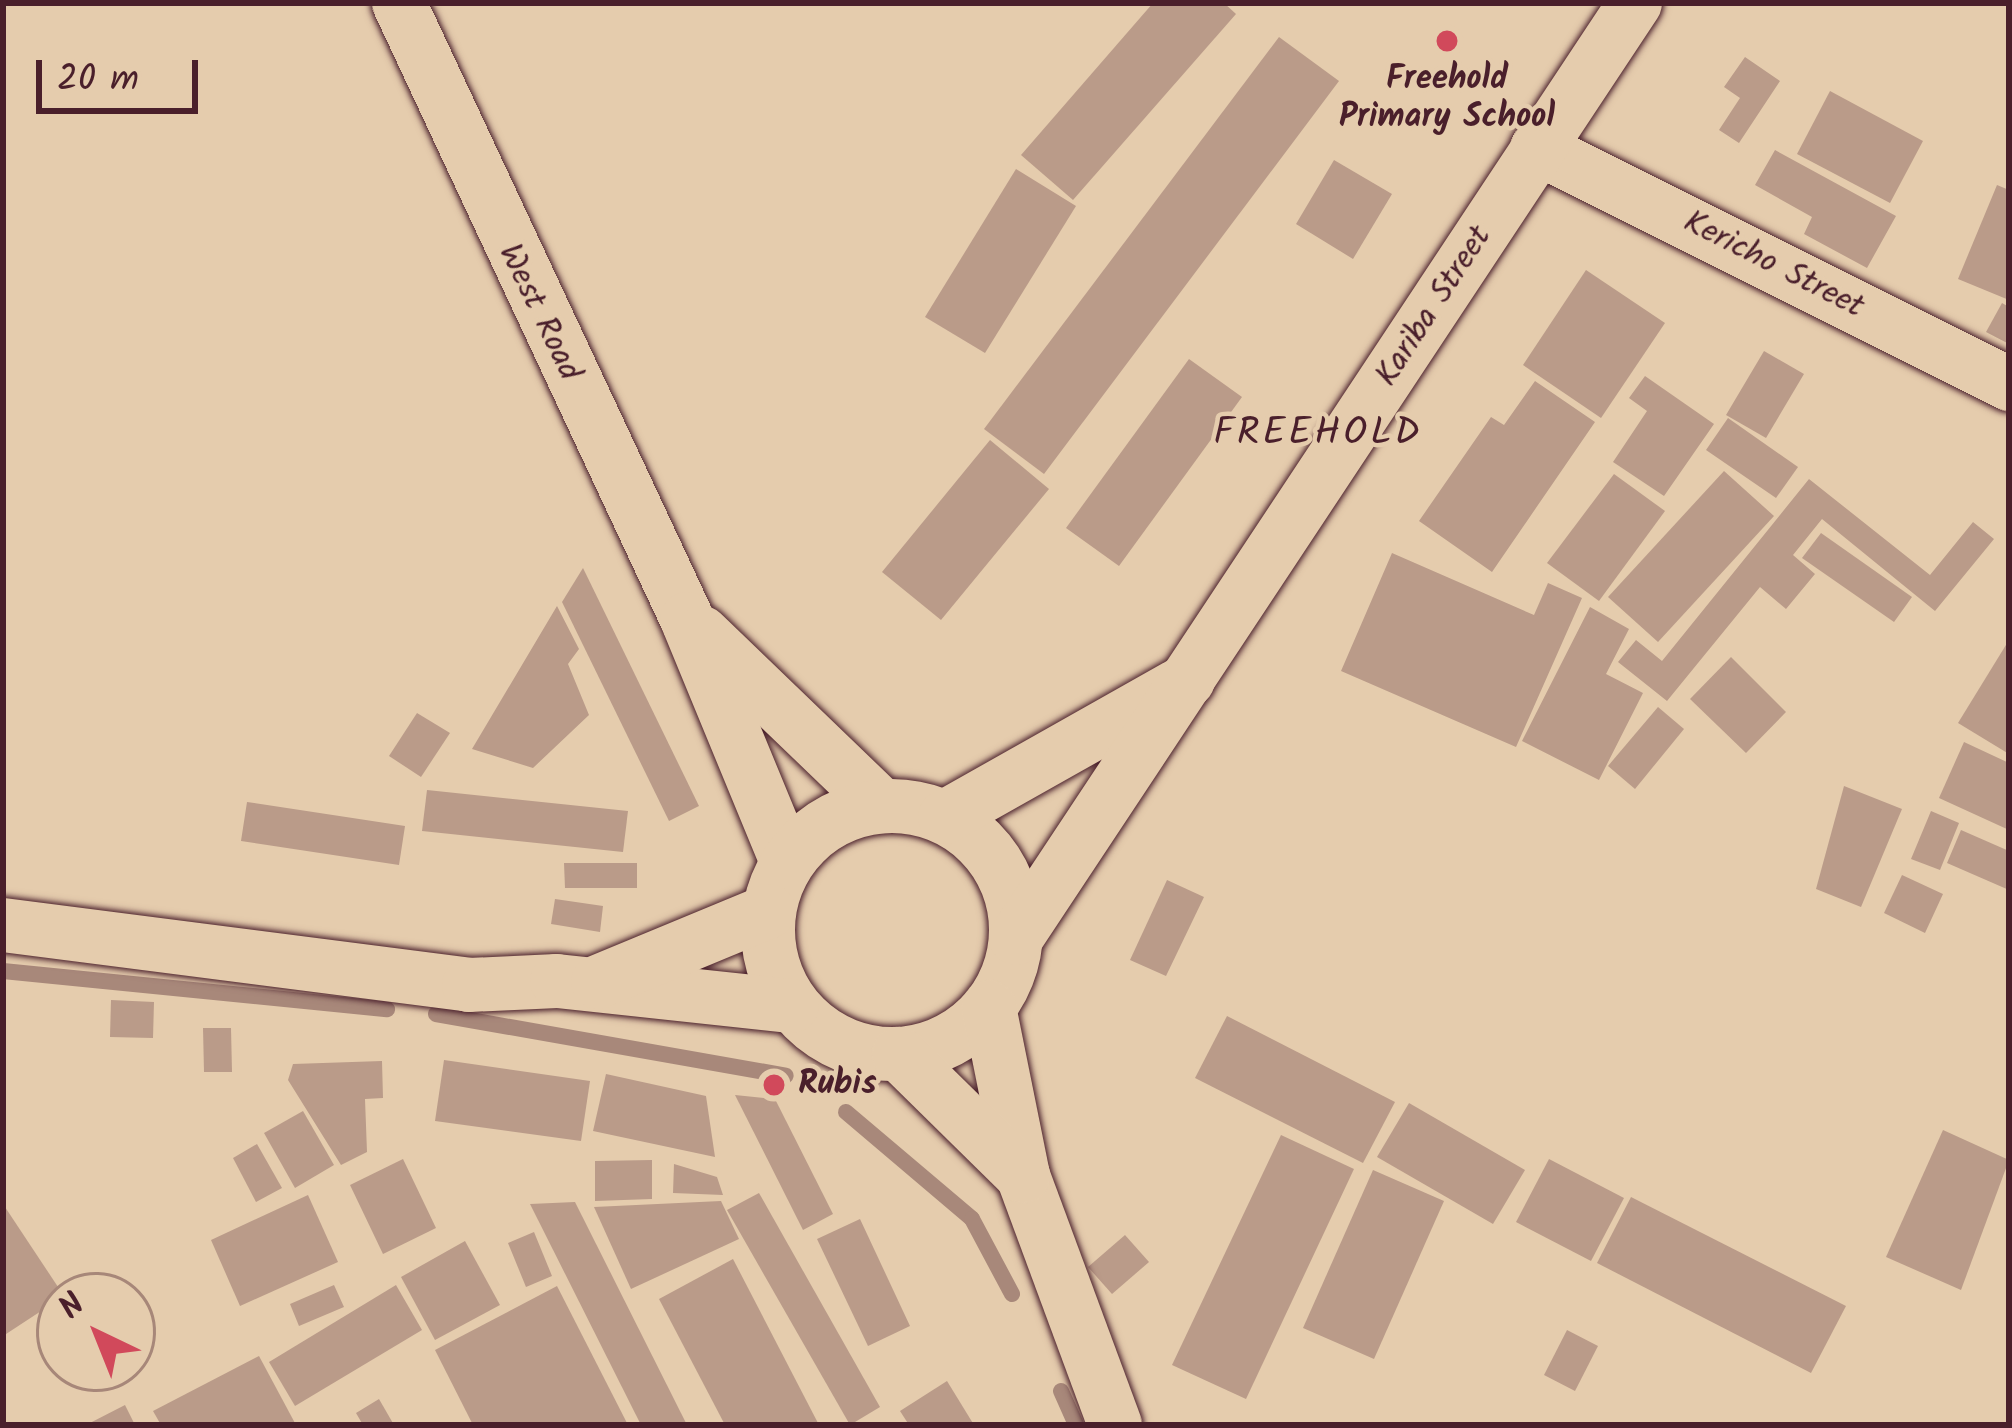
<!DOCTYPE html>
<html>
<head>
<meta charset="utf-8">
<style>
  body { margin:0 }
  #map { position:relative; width:2012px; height:1428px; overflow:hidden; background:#e5ccad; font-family:Kalam,sans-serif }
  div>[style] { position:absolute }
  .stream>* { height:16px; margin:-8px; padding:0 8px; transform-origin:8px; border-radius:8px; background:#a8887a }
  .building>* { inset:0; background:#ba9b89 }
  .roads { filter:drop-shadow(0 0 3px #4a1f2b) drop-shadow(0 0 3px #4a1f2b) }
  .minor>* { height:54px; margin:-27px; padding:0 27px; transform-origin:27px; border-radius:27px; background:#e5ccad }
  .minor>.ring { margin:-27px; padding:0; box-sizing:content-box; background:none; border:54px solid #e5ccad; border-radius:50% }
  .dots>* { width:33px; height:33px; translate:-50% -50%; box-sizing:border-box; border:6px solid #e5ccad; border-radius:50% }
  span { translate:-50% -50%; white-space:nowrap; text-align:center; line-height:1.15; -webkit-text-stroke:9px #e5ccad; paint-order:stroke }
  .poi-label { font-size:33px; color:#4a1f2b; font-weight:700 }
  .left { translate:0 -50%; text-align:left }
  .street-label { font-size:33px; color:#4a1f2b }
  .quarter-label { font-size:39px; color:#4a1f2b; letter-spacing:3px }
  .frame { position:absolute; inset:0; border:6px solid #4a1f2b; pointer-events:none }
  .north { position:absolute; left:36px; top:1272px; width:120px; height:120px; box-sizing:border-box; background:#e5ccad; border:3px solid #a78779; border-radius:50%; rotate:317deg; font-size:33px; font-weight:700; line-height:48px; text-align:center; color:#4a1f2b }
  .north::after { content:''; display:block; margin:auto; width:42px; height:54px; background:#d1495b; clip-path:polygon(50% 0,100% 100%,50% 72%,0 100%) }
  .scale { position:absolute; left:36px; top:60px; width:162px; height:54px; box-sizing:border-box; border:6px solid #4a1f2b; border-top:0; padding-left:15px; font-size:36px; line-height:42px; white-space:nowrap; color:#4a1f2b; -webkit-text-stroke:9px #e5ccad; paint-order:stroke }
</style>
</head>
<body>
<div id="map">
  <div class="stream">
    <i style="left:3px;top:971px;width:386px;rotate:5.7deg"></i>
    <i style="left:436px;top:1014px;width:355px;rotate:10deg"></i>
    <i style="left:846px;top:1112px;width:165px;rotate:40.3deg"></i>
    <i style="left:972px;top:1219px;width:85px;rotate:61.9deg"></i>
    <i style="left:1061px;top:1391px;width:37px;rotate:66deg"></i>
  </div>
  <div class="building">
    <i style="clip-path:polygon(1153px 3px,1224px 3px,1236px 14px,1073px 200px,1021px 155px)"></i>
    <i style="clip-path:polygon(1279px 37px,1339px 81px,1044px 474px,984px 429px)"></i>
    <i style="clip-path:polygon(1745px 57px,1780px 81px,1739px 143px,1719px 130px,1740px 98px,1724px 87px)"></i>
    <i style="clip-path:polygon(1830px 91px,1923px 141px,1890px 203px,1797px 154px)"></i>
    <i style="clip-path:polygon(1775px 150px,1896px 216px,1867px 268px,1804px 234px,1812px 217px,1755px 185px)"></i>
    <i style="clip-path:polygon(1334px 160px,1392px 194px,1353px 259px,1296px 224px)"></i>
    <i style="clip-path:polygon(1016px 169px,1076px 206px,985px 353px,925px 317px)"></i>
    <i style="clip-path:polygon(1997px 185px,2009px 190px,2009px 300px,1958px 279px)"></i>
    <i style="clip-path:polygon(1586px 270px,1665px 323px,1601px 418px,1523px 365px)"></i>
    <i style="clip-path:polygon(2002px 303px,2009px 307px,2009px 344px,1986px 332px)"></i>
    <i style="clip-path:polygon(1764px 351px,1804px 374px,1766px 438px,1726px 415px)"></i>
    <i style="clip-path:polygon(1189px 359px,1242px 397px,1119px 566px,1066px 528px)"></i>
    <i style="clip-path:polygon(1645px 376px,1714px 424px,1664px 496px,1613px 462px,1647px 411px,1629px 398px)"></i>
    <i style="clip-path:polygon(1535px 381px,1595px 422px,1492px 572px,1419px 521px,1491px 417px,1504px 425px)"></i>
    <i style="clip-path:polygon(1728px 418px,1798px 467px,1776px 498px,1706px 450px)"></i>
    <i style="clip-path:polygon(990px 440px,1049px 489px,941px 620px,882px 572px)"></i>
    <i style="clip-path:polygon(1724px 471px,1774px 516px,1658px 642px,1608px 597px)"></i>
    <i style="clip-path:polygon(1614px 474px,1665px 511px,1599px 601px,1547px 563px)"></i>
    <i style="clip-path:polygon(1809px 479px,1930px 575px,1973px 522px,1994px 539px,1935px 611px,1822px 519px,1793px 555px,1815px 574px,1786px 609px,1760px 587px,1667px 701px,1618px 662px,1636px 640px,1662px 661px)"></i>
    <i style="clip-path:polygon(1821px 533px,1912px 597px,1894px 622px,1802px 558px)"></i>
    <i style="clip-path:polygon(1392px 553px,1534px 615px,1548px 583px,1582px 598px,1516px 747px,1341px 671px)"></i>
    <i style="clip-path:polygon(583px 568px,699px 806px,669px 821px,562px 602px)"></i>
    <i style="clip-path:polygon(557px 606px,579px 649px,568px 664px,589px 715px,533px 768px,472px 749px)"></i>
    <i style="clip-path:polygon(1590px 607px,1629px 629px,1606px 674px,1643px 693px,1599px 780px,1522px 741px)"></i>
    <i style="clip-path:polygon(2009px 640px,2009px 754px,1958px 723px)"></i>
    <i style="clip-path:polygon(1731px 657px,1786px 712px,1746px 753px,1690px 699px)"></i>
    <i style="clip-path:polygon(1658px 707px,1684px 729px,1635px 789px,1608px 766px)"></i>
    <i style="clip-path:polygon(417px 713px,450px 733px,421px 777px,389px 756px)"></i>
    <i style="clip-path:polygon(1964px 742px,2009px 763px,2009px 830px,1939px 798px)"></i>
    <i style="clip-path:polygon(1844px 786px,1902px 809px,1861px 907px,1816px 889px)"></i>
    <i style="clip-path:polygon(427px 790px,628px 811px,623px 852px,422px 831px)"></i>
    <i style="clip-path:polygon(247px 802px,405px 826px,399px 865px,241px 841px)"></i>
    <i style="clip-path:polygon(1931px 811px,1959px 823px,1940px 870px,1911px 859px)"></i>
    <i style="clip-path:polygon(1961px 830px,2009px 851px,2009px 890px,1947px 863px)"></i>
    <i style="clip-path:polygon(564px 863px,637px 863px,637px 888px,565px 888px)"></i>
    <i style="clip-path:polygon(1902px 875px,1943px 894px,1925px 933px,1884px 913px)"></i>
    <i style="clip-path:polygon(1167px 880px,1204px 897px,1166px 976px,1130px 960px)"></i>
    <i style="clip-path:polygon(555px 899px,603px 906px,600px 932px,551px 924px)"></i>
    <i style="clip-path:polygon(111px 1000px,154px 1002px,153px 1038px,110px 1037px)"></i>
    <i style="clip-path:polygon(1227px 1016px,1395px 1102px,1363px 1163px,1195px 1078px)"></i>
    <i style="clip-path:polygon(203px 1028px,231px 1028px,232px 1072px,204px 1072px)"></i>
    <i style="clip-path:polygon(444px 1060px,590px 1081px,581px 1141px,435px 1121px)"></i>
    <i style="clip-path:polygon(382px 1061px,383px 1098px,365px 1099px,367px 1152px,341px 1165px,288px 1080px,293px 1064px)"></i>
    <i style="clip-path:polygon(606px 1074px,706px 1096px,715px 1157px,593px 1131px)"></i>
    <i style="clip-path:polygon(735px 1095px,775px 1099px,833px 1214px,803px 1230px)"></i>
    <i style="clip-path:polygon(1409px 1103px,1525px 1170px,1493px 1224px,1377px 1157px)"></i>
    <i style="clip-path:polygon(303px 1111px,334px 1165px,295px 1188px,264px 1133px)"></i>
    <i style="clip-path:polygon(1943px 1130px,2009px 1160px,1961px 1290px,1886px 1257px)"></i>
    <i style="clip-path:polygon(1281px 1135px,1354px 1169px,1246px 1399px,1172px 1365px)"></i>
    <i style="clip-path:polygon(257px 1144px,282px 1188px,256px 1202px,233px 1158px)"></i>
    <i style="clip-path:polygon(403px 1159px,436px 1228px,383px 1254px,350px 1185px)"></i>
    <i style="clip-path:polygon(1549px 1159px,1624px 1198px,1591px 1261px,1516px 1222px)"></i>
    <i style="clip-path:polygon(652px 1160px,652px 1199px,595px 1201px,595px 1161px)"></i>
    <i style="clip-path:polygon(674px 1164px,717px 1177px,723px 1195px,673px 1193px)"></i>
    <i style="clip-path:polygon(1373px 1170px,1444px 1201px,1374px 1359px,1303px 1328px)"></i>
    <i style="clip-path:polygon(759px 1193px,880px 1407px,850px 1425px,727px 1210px)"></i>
    <i style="clip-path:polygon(308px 1195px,338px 1262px,240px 1306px,211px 1240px)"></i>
    <i style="clip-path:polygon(1631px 1197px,1846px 1306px,1811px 1373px,1597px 1263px)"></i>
    <i style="clip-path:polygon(721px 1201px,739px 1239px,631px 1289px,594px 1207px)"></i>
    <i style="clip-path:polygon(575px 1202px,687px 1425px,641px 1425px,530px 1204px)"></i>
    <i style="clip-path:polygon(3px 1204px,64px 1296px,3px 1336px)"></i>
    <i style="clip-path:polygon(860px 1219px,910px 1326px,868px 1346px,817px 1239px)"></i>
    <i style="clip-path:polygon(534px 1232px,552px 1276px,526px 1287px,508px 1243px)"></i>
    <i style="clip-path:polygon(1125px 1235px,1149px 1262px,1112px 1294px,1088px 1267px)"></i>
    <i style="clip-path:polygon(465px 1241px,500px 1305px,435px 1340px,401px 1277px)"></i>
    <i style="clip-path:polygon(733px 1259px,819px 1425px,725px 1425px,659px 1299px)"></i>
    <i style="clip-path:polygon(334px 1285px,344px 1307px,299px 1326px,290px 1304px)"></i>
    <i style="clip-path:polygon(396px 1285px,422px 1330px,295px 1406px,269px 1362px)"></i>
    <i style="clip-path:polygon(557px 1286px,628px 1425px,473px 1425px,435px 1350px)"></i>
    <i style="clip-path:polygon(1567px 1330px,1598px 1346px,1575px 1391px,1544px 1375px)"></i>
    <i style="clip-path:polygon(259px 1356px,296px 1425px,161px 1425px,153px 1411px)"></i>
    <i style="clip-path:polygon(947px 1381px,974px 1425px,909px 1425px,900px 1411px)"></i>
    <i style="clip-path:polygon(379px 1399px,394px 1425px,363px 1425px,356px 1413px)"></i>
    <i style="clip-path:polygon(125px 1405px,135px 1425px,86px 1425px)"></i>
  </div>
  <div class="roads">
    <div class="minor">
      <i style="left:399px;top:3px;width:680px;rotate:64.94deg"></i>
      <i style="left:687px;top:619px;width:263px;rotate:67.6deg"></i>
      <i style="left:1537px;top:148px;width:528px;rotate:26.57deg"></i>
      <i style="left:702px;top:633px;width:250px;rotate:43.9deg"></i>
      <i class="ring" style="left:768px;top:806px;width:194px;height:194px"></i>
      <i style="left:945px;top:817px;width:279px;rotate:-29.4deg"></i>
      <i style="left:3px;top:925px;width:470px;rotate:7.3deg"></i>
      <i style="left:469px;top:985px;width:88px;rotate:-2.6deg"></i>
      <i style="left:557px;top:981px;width:236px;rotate:6.1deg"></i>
      <i style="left:1016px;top:938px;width:1121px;rotate:-56.49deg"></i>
      <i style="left:598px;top:982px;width:185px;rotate:-22.5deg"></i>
      <i style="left:989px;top:1007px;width:172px;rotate:78.6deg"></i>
      <i style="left:1023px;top:1176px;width:265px;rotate:69.7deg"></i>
      <i style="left:899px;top:1054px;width:174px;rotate:44.5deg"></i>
    </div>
  </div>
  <div class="dots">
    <i style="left:1447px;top:41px;background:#d1495b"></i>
    <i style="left:774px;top:1085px;background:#d1495b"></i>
  </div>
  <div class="poi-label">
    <span style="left:1447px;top:99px">Freehold<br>Primary School</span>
    <span class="left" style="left:798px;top:1085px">Rubis</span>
  </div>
  <div class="street-label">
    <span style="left:1773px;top:266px;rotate:27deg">Kericho Street</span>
    <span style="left:1435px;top:307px;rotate:-57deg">Kariba Street</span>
    <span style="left:538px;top:313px;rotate:64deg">West Road</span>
  </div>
  <div class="quarter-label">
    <span style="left:1318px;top:434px">FREEHOLD</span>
  </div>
  <div class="frame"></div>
  <div class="north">N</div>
  <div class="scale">20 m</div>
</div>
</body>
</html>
